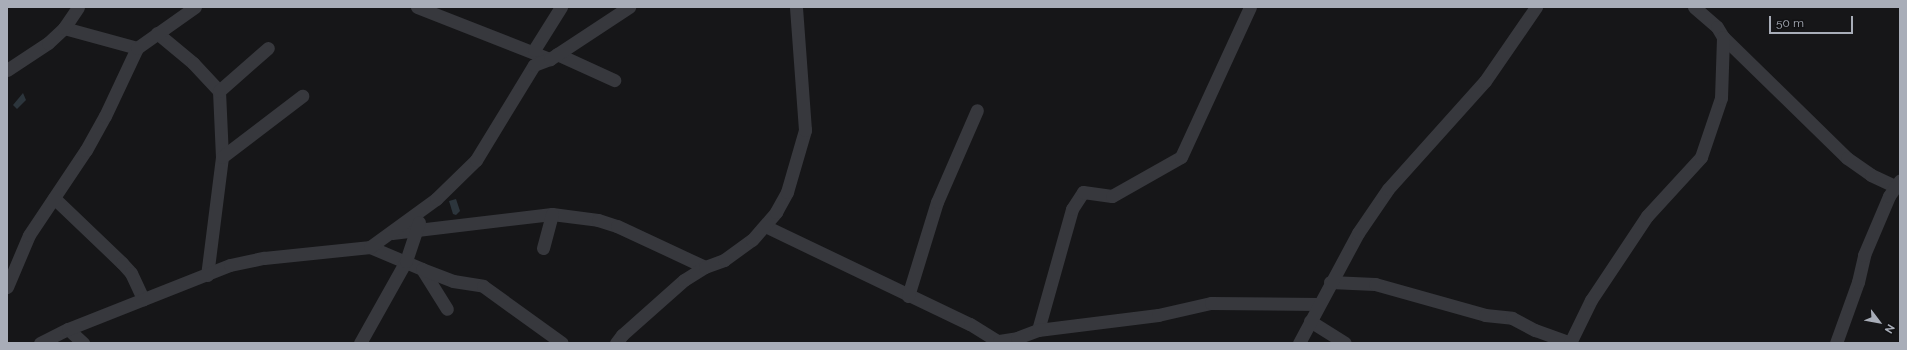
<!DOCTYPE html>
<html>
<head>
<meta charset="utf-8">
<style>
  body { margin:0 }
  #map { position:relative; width:1907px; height:350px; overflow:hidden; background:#161618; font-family:Raleway,sans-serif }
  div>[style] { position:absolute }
  .water>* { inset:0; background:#2c353c }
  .street>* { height:13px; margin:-6.5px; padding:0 6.5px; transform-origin:6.5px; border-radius:6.5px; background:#37383d }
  span { translate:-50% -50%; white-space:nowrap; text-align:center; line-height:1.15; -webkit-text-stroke:3px #111113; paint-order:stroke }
  .frame { position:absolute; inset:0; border:8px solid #a8adb8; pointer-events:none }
  .north { position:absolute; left:1859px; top:302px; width:40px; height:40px; -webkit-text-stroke:3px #111113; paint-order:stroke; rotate:122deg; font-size:11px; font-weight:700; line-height:16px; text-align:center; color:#a8adb8 }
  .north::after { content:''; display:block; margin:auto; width:14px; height:18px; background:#a8adb8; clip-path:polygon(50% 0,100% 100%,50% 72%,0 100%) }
  .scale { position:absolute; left:1769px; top:16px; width:84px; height:18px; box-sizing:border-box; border:2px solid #a8adb8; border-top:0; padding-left:5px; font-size:12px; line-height:14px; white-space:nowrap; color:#a8adb8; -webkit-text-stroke:3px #111113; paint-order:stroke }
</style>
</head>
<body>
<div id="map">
  <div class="water">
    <i style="clip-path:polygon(23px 93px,26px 100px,17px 109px,13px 105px)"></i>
    <i style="clip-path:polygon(456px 199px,460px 211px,456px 215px,453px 214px,449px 201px)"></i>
  </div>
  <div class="street">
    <i style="left:417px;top:7px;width:143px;rotate:21.4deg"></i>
    <i style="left:1694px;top:7px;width:30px;rotate:41deg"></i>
    <i style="left:1717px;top:27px;width:12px;rotate:59deg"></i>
    <i style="left:1723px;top:37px;width:173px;rotate:44.3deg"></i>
    <i style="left:1847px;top:158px;width:29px;rotate:35deg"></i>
    <i style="left:1871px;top:175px;width:26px;rotate:25deg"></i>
    <i style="left:64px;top:28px;width:76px;rotate:15.3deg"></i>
    <i style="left:157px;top:33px;width:47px;rotate:39.8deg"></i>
    <i style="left:193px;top:63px;width:38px;rotate:47deg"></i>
    <i style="left:219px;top:91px;width:66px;rotate:87.4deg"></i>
    <i style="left:222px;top:157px;width:119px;rotate:97.2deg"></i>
    <i style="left:534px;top:50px;width:51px;rotate:-57.9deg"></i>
    <i style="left:557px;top:54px;width:63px;rotate:24.5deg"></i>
    <i style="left:7px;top:70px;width:49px;rotate:-33.4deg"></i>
    <i style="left:48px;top:43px;width:22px;rotate:-43deg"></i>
    <i style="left:64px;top:28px;width:25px;rotate:-56deg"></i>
    <i style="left:219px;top:91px;width:65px;rotate:-41.3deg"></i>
    <i style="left:222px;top:157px;width:101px;rotate:-37.3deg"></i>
    <i style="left:54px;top:198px;width:94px;rotate:43.7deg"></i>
    <i style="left:122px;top:263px;width:13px;rotate:48deg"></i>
    <i style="left:131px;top:273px;width:29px;rotate:65deg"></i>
    <i style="left:765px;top:226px;width:227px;rotate:25.6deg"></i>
    <i style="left:970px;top:324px;width:36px;rotate:32deg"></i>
    <i style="left:392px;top:233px;width:161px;rotate:-6.8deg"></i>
    <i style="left:552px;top:214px;width:46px;rotate:7.4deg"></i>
    <i style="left:598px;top:220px;width:20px;rotate:18deg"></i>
    <i style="left:617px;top:226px;width:97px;rotate:25deg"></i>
    <i style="left:370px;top:247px;width:56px;rotate:22.9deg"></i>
    <i style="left:422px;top:269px;width:47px;rotate:58deg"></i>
    <i style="left:543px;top:248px;width:35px;rotate:-75deg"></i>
    <i style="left:422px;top:269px;width:33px;rotate:21deg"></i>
    <i style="left:453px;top:281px;width:30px;rotate:9deg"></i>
    <i style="left:483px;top:286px;width:97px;rotate:35.8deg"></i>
    <i style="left:1330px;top:282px;width:45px;rotate:2.5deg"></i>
    <i style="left:1375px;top:284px;width:114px;rotate:15.7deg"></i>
    <i style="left:1485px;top:315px;width:27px;rotate:6deg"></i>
    <i style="left:1512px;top:318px;width:26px;rotate:28deg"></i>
    <i style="left:1535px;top:330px;width:37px;rotate:20deg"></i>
    <i style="left:7px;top:287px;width:56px;rotate:-67.1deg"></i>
    <i style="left:29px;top:235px;width:102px;rotate:-56.2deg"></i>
    <i style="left:86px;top:150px;width:39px;rotate:-61deg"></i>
    <i style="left:105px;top:116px;width:75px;rotate:-64.8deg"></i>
    <i style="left:137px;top:48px;width:71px;rotate:-35.3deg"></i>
    <i style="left:908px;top:296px;width:98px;rotate:-72.9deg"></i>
    <i style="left:937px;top:202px;width:100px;rotate:-66.5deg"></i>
    <i style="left:1310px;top:321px;width:41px;rotate:32.2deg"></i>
    <i style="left:68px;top:329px;width:21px;rotate:43deg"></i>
    <i style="left:1038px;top:330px;width:126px;rotate:-74.3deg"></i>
    <i style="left:1072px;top:209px;width:20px;rotate:-57deg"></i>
    <i style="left:1083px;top:192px;width:29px;rotate:8deg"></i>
    <i style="left:1112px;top:196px;width:79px;rotate:-29.5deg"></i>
    <i style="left:1181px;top:157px;width:165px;rotate:-65.3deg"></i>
    <i style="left:999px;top:341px;width:18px;rotate:-9deg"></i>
    <i style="left:1017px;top:338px;width:22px;rotate:-21deg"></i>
    <i style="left:1038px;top:330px;width:121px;rotate:-7.1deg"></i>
    <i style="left:1158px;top:315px;width:54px;rotate:-12.8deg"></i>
    <i style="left:1211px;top:303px;width:108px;rotate:0.5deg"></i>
    <i style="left:40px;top:343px;width:31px;rotate:-27deg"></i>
    <i style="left:68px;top:329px;width:174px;rotate:-21.6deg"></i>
    <i style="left:230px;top:265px;width:35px;rotate:-12deg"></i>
    <i style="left:264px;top:258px;width:107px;rotate:-5.9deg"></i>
    <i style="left:370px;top:247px;width:82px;rotate:-36deg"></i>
    <i style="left:436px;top:199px;width:56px;rotate:-44.3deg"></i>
    <i style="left:476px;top:160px;width:111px;rotate:-58.6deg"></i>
    <i style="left:534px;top:65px;width:17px;rotate:-21deg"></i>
    <i style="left:550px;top:59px;width:95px;rotate:-33.4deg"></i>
    <i style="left:360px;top:343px;width:94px;rotate:-60.7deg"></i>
    <i style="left:406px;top:261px;width:41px;rotate:-71.6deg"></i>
    <i style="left:616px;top:343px;width:10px;rotate:-53deg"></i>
    <i style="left:622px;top:335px;width:83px;rotate:-41.6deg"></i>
    <i style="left:684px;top:280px;width:25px;rotate:-32deg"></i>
    <i style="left:705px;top:267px;width:20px;rotate:-20deg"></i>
    <i style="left:724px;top:260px;width:34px;rotate:-36deg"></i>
    <i style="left:752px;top:240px;width:37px;rotate:-49deg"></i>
    <i style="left:776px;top:212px;width:23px;rotate:-61deg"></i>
    <i style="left:787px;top:192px;width:65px;rotate:-73.8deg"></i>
    <i style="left:805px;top:130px;width:123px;rotate:-94.2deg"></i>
    <i style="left:1299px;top:343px;width:125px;rotate:-61.8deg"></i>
    <i style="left:1358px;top:233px;width:53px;rotate:-55.7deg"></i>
    <i style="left:1388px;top:189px;width:145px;rotate:-48.1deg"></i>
    <i style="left:1485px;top:81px;width:90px;rotate:-55.4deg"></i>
    <i style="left:1570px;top:343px;width:48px;rotate:-64deg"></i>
    <i style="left:1591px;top:300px;width:101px;rotate:-56.3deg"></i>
    <i style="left:1647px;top:216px;width:80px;rotate:-47.5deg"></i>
    <i style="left:1701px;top:157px;width:62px;rotate:-71.3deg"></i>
    <i style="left:1721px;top:98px;width:61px;rotate:-88.1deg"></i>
    <i style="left:1836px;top:343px;width:65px;rotate:-70.2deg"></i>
    <i style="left:1858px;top:282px;width:28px;rotate:-77deg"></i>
    <i style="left:1864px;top:255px;width:64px;rotate:-67deg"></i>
    <i style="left:1889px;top:196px;width:19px;rotate:-55deg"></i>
  </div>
  <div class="frame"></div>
  <div class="north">N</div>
  <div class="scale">50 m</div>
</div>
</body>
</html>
